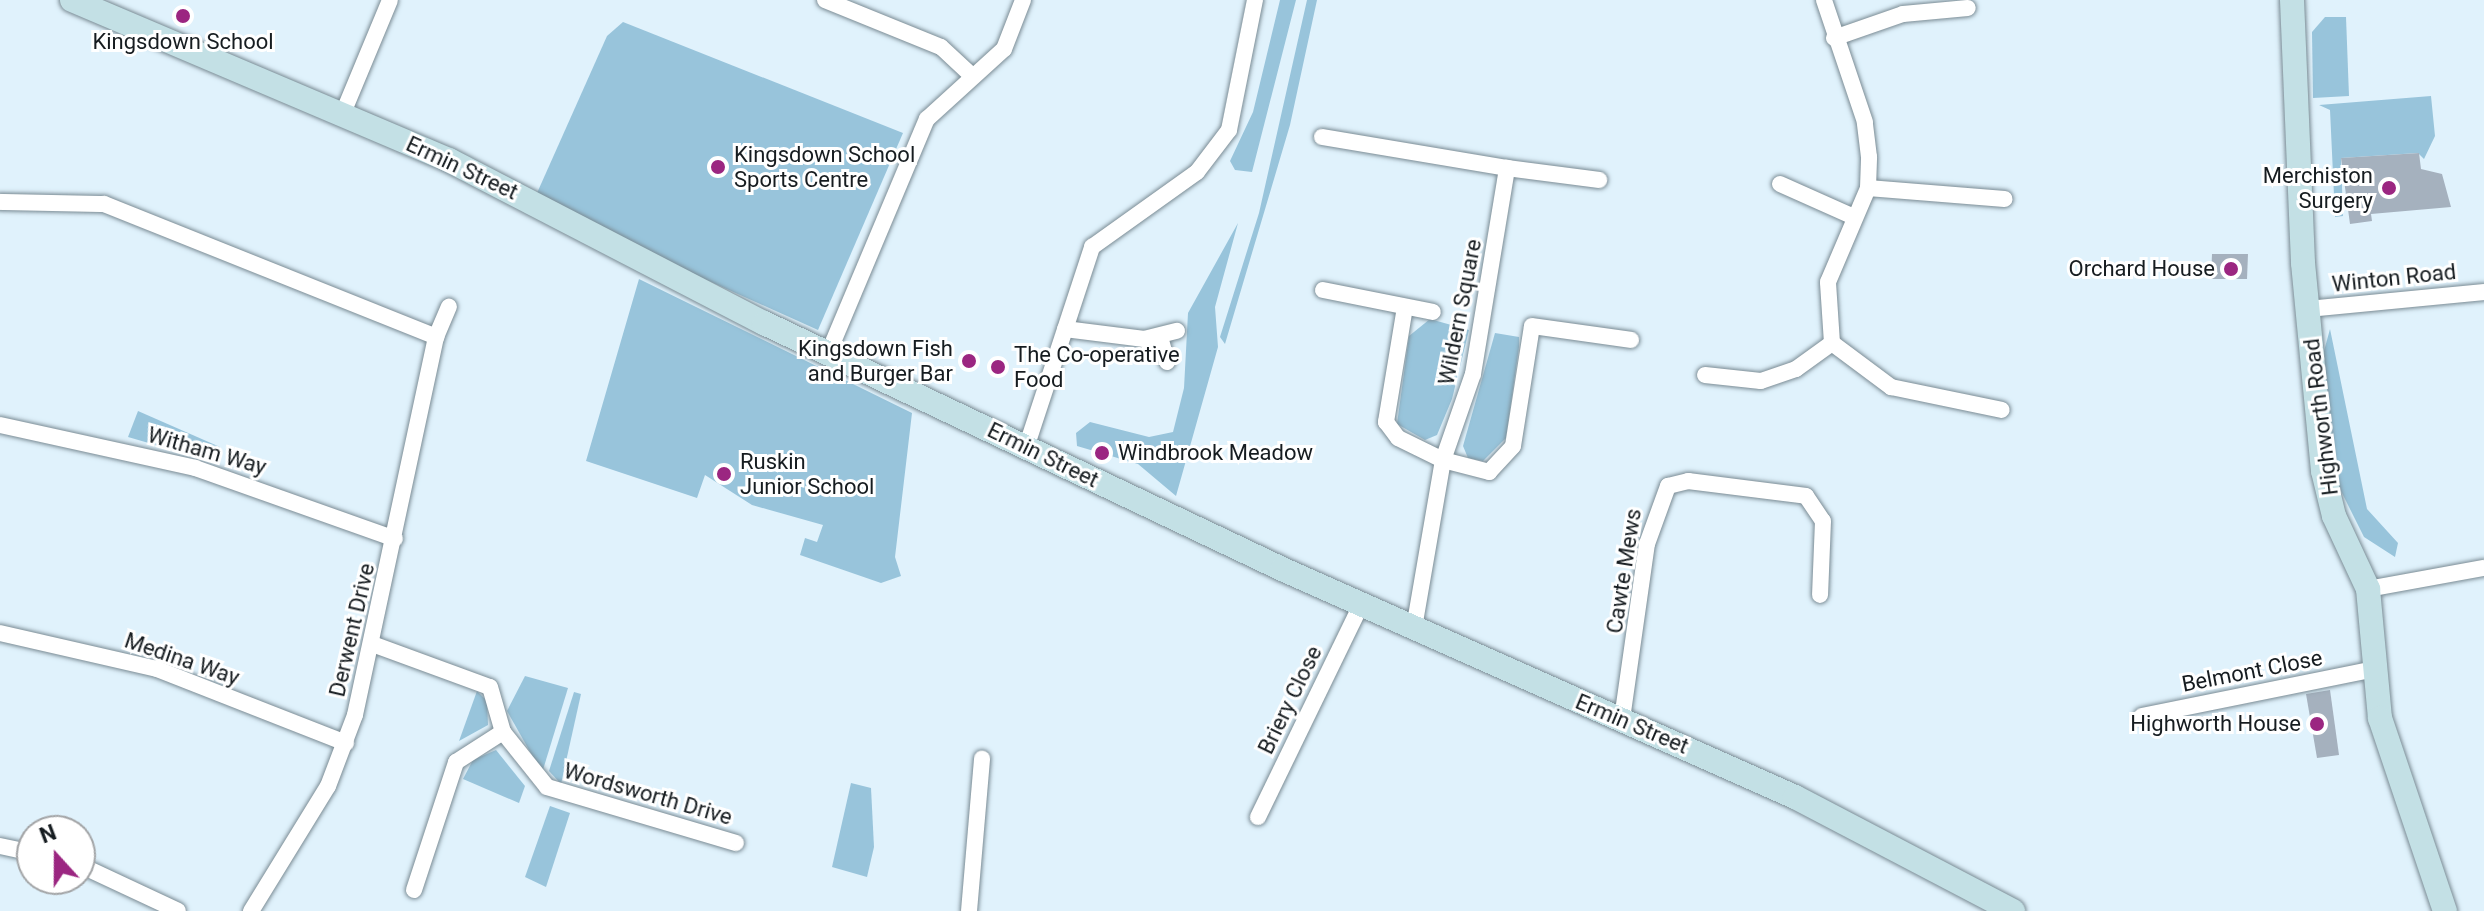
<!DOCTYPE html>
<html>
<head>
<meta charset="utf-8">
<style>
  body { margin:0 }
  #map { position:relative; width:2484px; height:911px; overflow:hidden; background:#e0f2fc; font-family:Roboto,sans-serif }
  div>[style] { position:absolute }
  .green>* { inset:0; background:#98c4db }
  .building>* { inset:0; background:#a5b1be }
  .roads { filter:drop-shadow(0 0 2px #7a8b94) drop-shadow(0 0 2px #7a8b94) }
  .street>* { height:16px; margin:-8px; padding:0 8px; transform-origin:8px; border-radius:8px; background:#fff }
  .secondary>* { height:24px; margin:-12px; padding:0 12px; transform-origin:12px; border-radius:12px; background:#c3e0e5 }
  .dots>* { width:22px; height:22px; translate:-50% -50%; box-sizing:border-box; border:4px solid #fff; border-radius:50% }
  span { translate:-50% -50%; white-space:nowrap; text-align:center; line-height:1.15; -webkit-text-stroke:6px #fff; paint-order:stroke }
  .poi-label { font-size:22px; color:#161c20 }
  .left { translate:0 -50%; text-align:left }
  .right { translate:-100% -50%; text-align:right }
  .street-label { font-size:22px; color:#161c20 }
  .north { position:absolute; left:16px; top:815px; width:80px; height:80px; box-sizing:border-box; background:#fff; border:2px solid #a2a4a6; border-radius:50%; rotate:339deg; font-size:22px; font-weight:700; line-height:32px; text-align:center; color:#161c20 }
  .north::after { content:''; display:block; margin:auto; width:28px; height:36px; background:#9b2681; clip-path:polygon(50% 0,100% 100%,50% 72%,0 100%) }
</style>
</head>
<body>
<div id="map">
  <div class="green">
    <i style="clip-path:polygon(1280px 0,1296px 0,1252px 172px,1235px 170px,1230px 161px,1253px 112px)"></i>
    <i style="clip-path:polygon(1307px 0,1317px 0,1290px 125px,1225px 344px,1220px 337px,1259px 213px)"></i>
    <i style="clip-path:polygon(2325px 17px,2346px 17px,2349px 96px,2313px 98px,2312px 32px)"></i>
    <i style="clip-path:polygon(623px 22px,903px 133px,818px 330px,533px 202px,607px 36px)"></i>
    <i style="clip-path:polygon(2431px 96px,2435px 136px,2424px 159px,2418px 153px,2341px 158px,2343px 216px,2335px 217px,2330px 110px,2319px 105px)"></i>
    <i style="clip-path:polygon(1238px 223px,1215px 307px,1218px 347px,1176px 496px,1138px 464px,1077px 446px,1076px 433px,1090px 422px,1149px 437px,1173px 432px,1184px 388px,1188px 313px)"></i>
    <i style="clip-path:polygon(639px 279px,912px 413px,895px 557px,901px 576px,881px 583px,800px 555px,805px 538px,817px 542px,823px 525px,752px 505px,705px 475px,697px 498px,586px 461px)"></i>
    <i style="clip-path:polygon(1430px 319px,1469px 330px,1452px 399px,1437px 435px,1425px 440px,1397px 424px,1409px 336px)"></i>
    <i style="clip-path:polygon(2330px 329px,2367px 509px,2398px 543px,2395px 557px,2364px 537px,2335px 479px,2324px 351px)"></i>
    <i style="clip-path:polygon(1495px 333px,1519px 337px,1519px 347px,1506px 438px,1483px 461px,1468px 458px,1463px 446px)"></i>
    <i style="clip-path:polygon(138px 411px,220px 447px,214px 462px,128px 437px)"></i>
    <i style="clip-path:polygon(525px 676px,568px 688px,542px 773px,507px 711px)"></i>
    <i style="clip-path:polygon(477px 691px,487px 701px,488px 725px,459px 741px)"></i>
    <i style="clip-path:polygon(574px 692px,581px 694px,561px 784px,549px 771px)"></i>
    <i style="clip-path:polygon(496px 750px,525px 786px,519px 803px,463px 779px,473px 760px)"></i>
    <i style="clip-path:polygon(851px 783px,871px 788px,874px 847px,867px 877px,832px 867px)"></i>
    <i style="clip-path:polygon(550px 806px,570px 813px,546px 887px,525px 877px)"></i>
  </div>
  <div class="building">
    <i style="clip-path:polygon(2419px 153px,2421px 169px,2442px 174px,2451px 207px,2371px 214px,2372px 221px,2350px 224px,2341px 158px)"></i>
    <i style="clip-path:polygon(2212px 254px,2248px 254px,2247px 279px,2211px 279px)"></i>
    <i style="clip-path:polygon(2330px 690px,2339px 755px,2317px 758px,2306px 694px)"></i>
  </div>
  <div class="roads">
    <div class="street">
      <i style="left:825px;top:0;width:125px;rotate:22.1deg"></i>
      <i style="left:941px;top:47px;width:41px;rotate:43deg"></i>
      <i style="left:1834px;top:38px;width:73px;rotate:-19.2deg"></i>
      <i style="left:1903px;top:14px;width:65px;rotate:-5.3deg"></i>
      <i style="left:343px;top:113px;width:122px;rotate:-67.4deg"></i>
      <i style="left:1322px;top:137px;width:188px;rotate:9.5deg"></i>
      <i style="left:1780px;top:184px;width:81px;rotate:24deg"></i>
      <i style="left:1868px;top:188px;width:137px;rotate:4.6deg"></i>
      <i style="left:0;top:202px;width:104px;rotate:1.1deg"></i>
      <i style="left:104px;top:204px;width:358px;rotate:21.8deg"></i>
      <i style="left:436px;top:337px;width:387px;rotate:102.1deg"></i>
      <i style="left:355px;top:715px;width:76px;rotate:110.8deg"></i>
      <i style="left:328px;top:786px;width:147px;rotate:121.6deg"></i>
      <i style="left:1323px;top:290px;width:112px;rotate:11.3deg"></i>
      <i style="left:1405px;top:307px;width:117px;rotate:99.4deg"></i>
      <i style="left:1386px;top:422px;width:20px;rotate:53deg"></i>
      <i style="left:1398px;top:438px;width:50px;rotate:26.1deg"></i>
      <i style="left:1443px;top:460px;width:48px;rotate:14.6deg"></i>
      <i style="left:1489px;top:472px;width:35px;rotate:-47deg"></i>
      <i style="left:1513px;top:446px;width:121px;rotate:-81deg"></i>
      <i style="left:1532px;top:326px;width:100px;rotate:8deg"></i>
      <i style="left:2308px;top:309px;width:177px;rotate:-5.5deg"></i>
      <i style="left:1065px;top:329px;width:80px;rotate:7.2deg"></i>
      <i style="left:1144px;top:339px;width:34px;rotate:-14deg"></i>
      <i style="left:436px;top:337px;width:33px;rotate:-67deg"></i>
      <i style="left:1160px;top:337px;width:26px;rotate:74deg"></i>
      <i style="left:1832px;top:343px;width:74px;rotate:36.7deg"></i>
      <i style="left:1891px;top:387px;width:113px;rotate:11.7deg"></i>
      <i style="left:828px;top:354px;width:255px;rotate:-67.2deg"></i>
      <i style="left:927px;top:119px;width:104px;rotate:-42.3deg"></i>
      <i style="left:1004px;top:49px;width:53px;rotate:-68.8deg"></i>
      <i style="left:1705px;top:375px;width:56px;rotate:6.1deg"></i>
      <i style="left:1761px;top:381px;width:37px;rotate:-19deg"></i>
      <i style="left:1796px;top:369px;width:44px;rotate:-35.8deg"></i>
      <i style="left:1832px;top:343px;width:61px;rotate:-93.8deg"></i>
      <i style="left:1828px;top:282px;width:102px;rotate:-66.9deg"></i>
      <i style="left:1868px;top:188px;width:31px;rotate:-88deg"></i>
      <i style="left:1869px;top:157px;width:35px;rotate:-97deg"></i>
      <i style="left:1865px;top:122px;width:129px;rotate:-108.6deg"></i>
      <i style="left:0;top:425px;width:200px;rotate:12.4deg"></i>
      <i style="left:195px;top:468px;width:212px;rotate:19.5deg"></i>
      <i style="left:1026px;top:448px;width:212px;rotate:-71.8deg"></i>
      <i style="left:1092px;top:247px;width:129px;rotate:-35.5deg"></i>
      <i style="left:1197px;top:172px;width:53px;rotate:-52.7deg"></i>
      <i style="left:1229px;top:130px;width:133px;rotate:-78.7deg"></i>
      <i style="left:2368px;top:589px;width:118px;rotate:-10.3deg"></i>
      <i style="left:1414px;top:628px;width:170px;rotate:-80.2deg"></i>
      <i style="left:1443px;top:460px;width:91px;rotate:-70.8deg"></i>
      <i style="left:1473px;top:374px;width:209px;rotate:-80.6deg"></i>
      <i style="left:1507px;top:168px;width:93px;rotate:7.4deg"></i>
      <i style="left:0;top:633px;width:161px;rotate:12.9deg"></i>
      <i style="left:157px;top:669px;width:203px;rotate:21.4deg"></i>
      <i style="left:375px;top:645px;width:122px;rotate:20.1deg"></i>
      <i style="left:490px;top:687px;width:47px;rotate:73.9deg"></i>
      <i style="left:503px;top:732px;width:70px;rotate:51.3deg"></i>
      <i style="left:547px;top:787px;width:197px;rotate:16.5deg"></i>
      <i style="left:2142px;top:716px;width:234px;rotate:-11.4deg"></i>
      <i style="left:1622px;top:719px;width:177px;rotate:-81.9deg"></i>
      <i style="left:1647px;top:544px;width:62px;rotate:-70.1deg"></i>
      <i style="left:1668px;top:486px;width:21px;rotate:-14deg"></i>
      <i style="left:1688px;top:481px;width:119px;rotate:7.2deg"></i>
      <i style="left:1806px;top:496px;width:30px;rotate:56deg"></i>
      <i style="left:1823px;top:521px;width:74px;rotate:92.3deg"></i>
      <i style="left:1258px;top:817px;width:238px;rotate:-64.1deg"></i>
      <i style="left:0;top:846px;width:33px;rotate:12deg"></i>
      <i style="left:80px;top:865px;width:108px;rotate:25.1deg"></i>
      <i style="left:414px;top:890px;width:135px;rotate:-71.8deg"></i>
      <i style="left:456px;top:762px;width:56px;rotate:-32.6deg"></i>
      <i style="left:969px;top:911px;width:153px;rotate:-85.1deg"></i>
    </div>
    <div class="secondary">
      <i style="left:72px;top:0;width:410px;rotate:23deg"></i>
      <i style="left:449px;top:160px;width:355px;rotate:27.4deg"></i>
      <i style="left:764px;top:323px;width:573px;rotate:25.4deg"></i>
      <i style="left:1282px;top:569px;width:561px;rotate:23.96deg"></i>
      <i style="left:1795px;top:797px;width:246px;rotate:27.6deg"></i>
      <i style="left:2292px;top:0;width:263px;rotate:87.6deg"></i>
      <i style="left:2303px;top:263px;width:209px;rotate:84.5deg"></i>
      <i style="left:2323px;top:471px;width:46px;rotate:76.3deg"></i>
      <i style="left:2334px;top:516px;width:81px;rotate:65deg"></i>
      <i style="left:2368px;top:589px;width:130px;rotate:84.7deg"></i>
      <i style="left:2380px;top:718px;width:204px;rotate:71.4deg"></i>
    </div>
  </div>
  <div class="dots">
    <i style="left:183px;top:16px;background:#9b2681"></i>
    <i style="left:718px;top:167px;background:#9b2681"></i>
    <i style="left:2389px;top:188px;background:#9b2681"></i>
    <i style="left:2231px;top:269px;background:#9b2681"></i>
    <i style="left:969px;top:361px;background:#9b2681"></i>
    <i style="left:998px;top:367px;background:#9b2681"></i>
    <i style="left:1102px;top:453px;background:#9b2681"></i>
    <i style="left:724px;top:474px;background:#9b2681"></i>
    <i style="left:2317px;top:724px;background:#9b2681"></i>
  </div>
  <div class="poi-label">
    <span style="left:183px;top:42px">Kingsdown School</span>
    <span class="left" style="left:734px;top:167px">Kingsdown School<br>Sports Centre</span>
    <span class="right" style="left:2373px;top:188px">Merchiston<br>Surgery</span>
    <span class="right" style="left:2215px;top:269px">Orchard House</span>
    <span class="right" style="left:953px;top:361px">Kingsdown Fish<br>and Burger Bar</span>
    <span class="left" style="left:1014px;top:367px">The Co-operative<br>Food</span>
    <span class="left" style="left:1118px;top:453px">Windbrook Meadow</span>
    <span class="left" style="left:740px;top:474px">Ruskin<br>Junior School</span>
    <span class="right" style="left:2301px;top:724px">Highworth House</span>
  </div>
  <div class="street-label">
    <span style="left:462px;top:168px;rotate:25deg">Ermin Street</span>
    <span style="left:2394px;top:278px;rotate:-6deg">Winton Road</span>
    <span style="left:1460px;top:312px;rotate:-79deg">Wildern Square</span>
    <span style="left:2321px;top:417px;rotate:-97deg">Highworth Road</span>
    <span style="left:207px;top:451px;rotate:16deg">Witham Way</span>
    <span style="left:1043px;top:455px;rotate:26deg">Ermin Street</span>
    <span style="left:1624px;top:571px;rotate:-81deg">Cawte Mews</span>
    <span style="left:352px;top:630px;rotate:-77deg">Derwent Drive</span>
    <span style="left:182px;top:659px;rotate:19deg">Medina Way</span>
    <span style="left:2252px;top:671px;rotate:-11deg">Belmont Close</span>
    <span style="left:1290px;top:700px;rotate:-64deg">Briery Close</span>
    <span style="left:1632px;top:724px;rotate:23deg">Ermin Street</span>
    <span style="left:648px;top:794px;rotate:16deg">Wordsworth Drive</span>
  </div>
  <div class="north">N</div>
</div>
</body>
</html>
